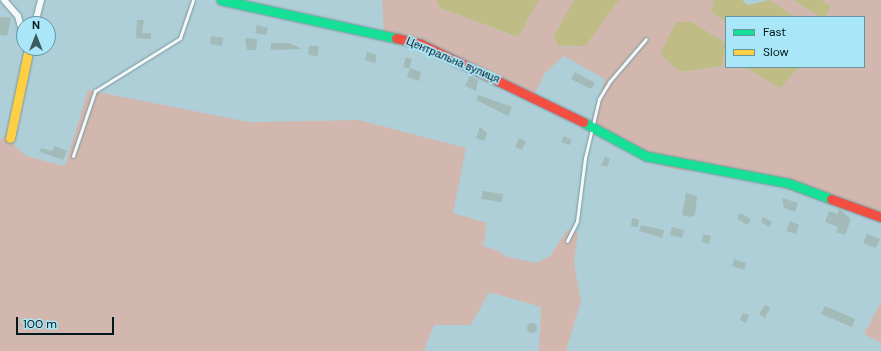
<!DOCTYPE html>
<html>
<head>
<meta charset="utf-8">
<style>
  body { margin:0 }
  #map { position:relative; width:881px; height:351px; overflow:hidden; background:#aecfd8; font-family:"DM Sans",sans-serif }
  div>[style] { position:absolute }
  .green>* { inset:0; background:#d2b7ae }
  .water>* { inset:0; background:#bfbd85 }
  .building>* { inset:0; background:#a2bab8 }
  .round { border-radius:50% }
  .roads { filter:drop-shadow(0 0 1px #7b969d) drop-shadow(0 0 1px #7b969d) }
  .lane>* { height:3px; margin:-1.5px; padding:0 1.5px; transform-origin:1.5px; border-radius:1.5px; background:#f3f8f9 }
  .street>* { height:6px; margin:-3px; padding:0 3px; transform-origin:3px; border-radius:3px; background:#f3f8f9 }
  .fast>* { height:9px; margin:-4.5px; padding:0 4.5px; transform-origin:4.5px; border-radius:4.5px; background:#16e098 }
  .slow>* { height:9px; margin:-4.5px; padding:0 4.5px; transform-origin:4.5px; border-radius:4.5px; background:#ffcf43 }
  .jam>* { height:9px; margin:-4.5px; padding:0 4.5px; transform-origin:4.5px; border-radius:4.5px; background:#f24e42 }
  span { translate:-50% -50%; white-space:nowrap; text-align:center; line-height:1.15; -webkit-text-stroke:3.5px #a9e6f8; paint-order:stroke }
  .street-label { font-size:11px; color:#01181e }
  .legend { position:absolute; left:725px; top:16px; width:140px; height:52px; box-sizing:border-box; background:#a9e6f8; border:1px solid #6694a1; margin:0; padding:5px 7px; list-style:none; font-size:12px; color:#01181e }
  .legend li { display:flex; align-items:center; gap:8px; height:20px }
  .legend b { width:20px; border:1px solid #6694a1 }
  .north { position:absolute; left:16px; top:16px; width:40px; height:40px; box-sizing:border-box; background:#a9e6f8; border:1px solid #6694a1; border-radius:50%; rotate:0deg; font-size:11px; font-weight:700; line-height:16px; text-align:center; color:#01181e }
  .north::after { content:''; display:block; margin:auto; width:14px; height:18px; background:#3e585f; clip-path:polygon(50% 0,100% 100%,50% 72%,0 100%) }
  .scale { position:absolute; left:16px; top:317px; width:98px; height:18px; box-sizing:border-box; border:2px solid #01181e; border-top:0; padding-left:5px; font-size:12px; line-height:14px; white-space:nowrap; color:#01181e; -webkit-text-stroke:3px #a9e6f8; paint-order:stroke }
</style>
</head>
<body>
<div id="map">
  <div class="green">
    <i style="clip-path:polygon(382px 0,436px 0,440px 8px,517px 37px,539px 0,574px 0,553px 37px,559px 46px,571px 47px,596px 31px,619px 0,714px 0,711px 12px,726px 22px,726px 43px,692px 22px,660px 54px,680px 72px,721px 66px,726px 49px,726px 67px,745px 67px,780px 88px,799px 67px,864px 67px,864px 17px,825px 17px,831px 6px,821px 0,881px 0,881px 222px,741px 173px,679px 170px,648px 161px,588px 131px,605px 79px,564px 56px,545px 73px,532px 99px,413px 44px,384px 37px)"></i>
    <i style="clip-path:polygon(769px 0,793px 0,821px 17px,796px 17px)"></i>
    <i style="clip-path:polygon(88px 90px,249px 122px,359px 120px,466px 148px,453px 213px,487px 223px,483px 246px,499px 251px,505px 256px,536px 263px,550px 256px,567px 230px,578px 232px,574px 263px,581px 301px,566px 351px,539px 351px,541px 307px,489px 292px,471px 325px,434px 325px,424px 351px,0 351px,0 140px,5px 136px,26px 156px,65px 166px)"></i>
    <i style="clip-path:polygon(881px 302px,881px 343px,864px 334px)"></i>
  </div>
  <div class="water">
    <i style="clip-path:polygon(436px 0,539px 0,518px 37px,440px 8px)"></i>
    <i style="clip-path:polygon(574px 0,619px 0,585px 46px,559px 46px,553px 37px)"></i>
    <i style="clip-path:polygon(714px 0,742px 0,748px 5px,769px 0,796px 17px,726px 17px,726px 22px,711px 12px)"></i>
    <i style="clip-path:polygon(793px 0,821px 0,831px 6px,825px 17px,821px 17px)"></i>
    <i style="clip-path:polygon(676px 22px,692px 22px,726px 43px,722px 66px,680px 72px,660px 54px)"></i>
    <i style="clip-path:polygon(745px 67px,799px 67px,780px 88px)"></i>
  </div>
  <div class="building">
    <i style="clip-path:polygon(0 17px,11px 18px,7px 36px,0 35px)"></i>
    <i style="clip-path:polygon(137px 20px,144px 20px,142px 33px,151px 33px,151px 39px,136px 38px)"></i>
    <i style="clip-path:polygon(257px 25px,268px 28px,266px 35px,255px 33px)"></i>
    <i style="clip-path:polygon(211px 36px,223px 38px,222px 46px,210px 44px)"></i>
    <i style="clip-path:polygon(245px 38px,257px 39px,256px 50px,247px 50px)"></i>
    <i style="clip-path:polygon(271px 43px,289px 43px,302px 49px,271px 50px)"></i>
    <i style="clip-path:polygon(309px 46px,319px 46px,318px 56px,308px 55px)"></i>
    <i style="clip-path:polygon(367px 52px,377px 55px,375px 63px,365px 60px)"></i>
    <i style="clip-path:polygon(406px 57px,412px 59px,409px 69px,403px 67px)"></i>
    <i style="clip-path:polygon(410px 68px,421px 72px,419px 81px,407px 77px)"></i>
    <i style="clip-path:polygon(575px 72px,595px 83px,591px 89px,571px 79px)"></i>
    <i style="clip-path:polygon(470px 76px,478px 80px,476px 91px,465px 86px)"></i>
    <i style="clip-path:polygon(478px 95px,512px 107px,508px 116px,476px 100px)"></i>
    <i style="clip-path:polygon(480px 127px,487px 133px,484px 141px,476px 138px)"></i>
    <i style="clip-path:polygon(564px 136px,572px 140px,570px 145px,561px 142px)"></i>
    <i style="clip-path:polygon(519px 138px,526px 142px,522px 150px,515px 147px)"></i>
    <i style="clip-path:polygon(54px 146px,67px 151px,63px 160px,40px 152px,41px 148px,52px 151px)"></i>
    <i style="clip-path:polygon(605px 157px,610px 159px,607px 167px,601px 165px)"></i>
    <i style="clip-path:polygon(483px 191px,503px 194px,502px 202px,481px 199px)"></i>
    <i style="clip-path:polygon(686px 193px,697px 196px,695px 215px,691px 217px,682px 215px)"></i>
    <i style="clip-path:polygon(782px 198px,798px 203px,795px 212px,784px 208px)"></i>
    <i style="clip-path:polygon(839px 209px,851px 219px,845px 235px,836px 232px,838px 227px,825px 222px,829px 211px,838px 214px)"></i>
    <i style="clip-path:polygon(740px 213px,751px 219px,748px 225px,737px 219px)"></i>
    <i style="clip-path:polygon(763px 217px,772px 222px,769px 227px,761px 222px)"></i>
    <i style="clip-path:polygon(632px 218px,639px 220px,638px 227px,631px 226px)"></i>
    <i style="clip-path:polygon(790px 221px,799px 225px,796px 234px,786px 231px)"></i>
    <i style="clip-path:polygon(641px 225px,664px 230px,662px 238px,639px 231px)"></i>
    <i style="clip-path:polygon(672px 227px,684px 230px,682px 238px,670px 235px)"></i>
    <i style="clip-path:polygon(703px 234px,711px 236px,709px 244px,702px 242px)"></i>
    <i style="clip-path:polygon(867px 234px,880px 239px,876px 248px,863px 243px)"></i>
    <i style="clip-path:polygon(734px 259px,746px 263px,744px 270px,732px 266px)"></i>
    <i style="clip-path:polygon(765px 305px,770px 308px,765px 318px,759px 314px)"></i>
    <i style="clip-path:polygon(825px 306px,855px 319px,852px 327px,821px 314px)"></i>
    <i style="clip-path:polygon(743px 313px,749px 315px,746px 323px,740px 320px)"></i>
    <i class="round" style="left:527px;top:323px;width:10px;height:10px"></i>
  </div>
  <div class="roads">
    <div class="lane">
      <i style="left:73px;top:156px;width:69px;rotate:-71.3deg"></i>
      <i style="left:95px;top:91px;width:100px;rotate:-31.9deg"></i>
      <i style="left:180px;top:38px;width:40px;rotate:-71.1deg"></i>
      <i style="left:567px;top:241px;width:22px;rotate:-63deg"></i>
      <i style="left:577px;top:221px;width:64px;rotate:-82.8deg"></i>
      <i style="left:585px;top:158px;width:61px;rotate:-76.7deg"></i>
      <i style="left:599px;top:99px;width:21px;rotate:-59deg"></i>
      <i style="left:610px;top:81px;width:55px;rotate:-49.4deg"></i>
    </div>
    <div class="street">
      <i style="left:4px;top:0;width:21px;rotate:49deg"></i>
      <i style="left:18px;top:16px;width:23px;rotate:75deg"></i>
      <i style="left:35px;top:24px;width:25px;rotate:-76deg"></i>
    </div>
    <div class="fast">
      <i style="left:221px;top:0;width:179px;rotate:12.3deg"></i>
      <i style="left:583px;top:122px;width:72px;rotate:28.4deg"></i>
      <i style="left:646px;top:156px;width:145px;rotate:10.8deg"></i>
      <i style="left:788px;top:183px;width:46px;rotate:20.4deg"></i>
    </div>
    <div class="slow">
      <i style="left:10px;top:138px;width:92px;rotate:-78.1deg"></i>
    </div>
    <div class="jam">
      <i style="left:396px;top:38px;width:26px;rotate:13deg"></i>
      <i style="left:421px;top:44px;width:180px;rotate:25.7deg"></i>
      <i style="left:831px;top:199px;width:53px;rotate:19.8deg"></i>
    </div>
  </div>
  <div class="street-label">
    <span style="left:453px;top:60px;rotate:23deg">Центральна вулиця</span>
  </div>
  <ul class="legend">
  <li><b style="height:5px;background:#16e098"></b>Fast</li>
  <li><b style="height:5px;background:#ffcf43"></b>Slow</li>
  </ul>
  <div class="north">N</div>
  <div class="scale">100 m</div>
</div>
</body>
</html>
